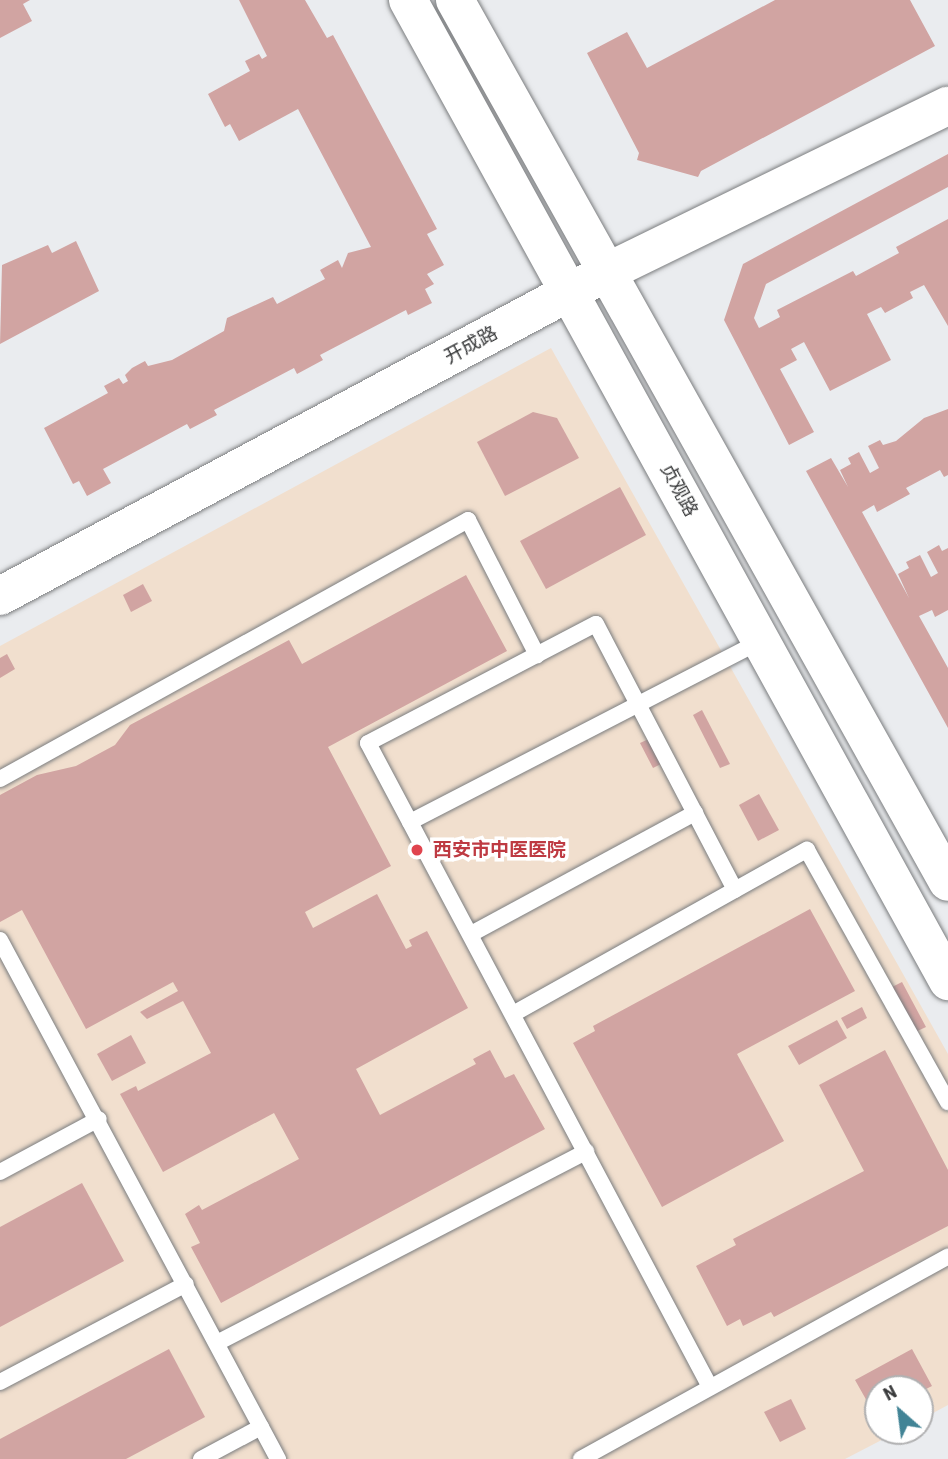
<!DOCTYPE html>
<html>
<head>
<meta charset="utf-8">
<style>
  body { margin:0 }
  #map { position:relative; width:948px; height:1459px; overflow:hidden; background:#eaecef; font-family:"Roboto Condensed","Noto Sans SC",sans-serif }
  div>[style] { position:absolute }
  .medical>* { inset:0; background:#f1dfce }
  .building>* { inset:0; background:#d1a4a2 }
  .roads { filter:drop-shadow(0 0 2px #7b7d7f) drop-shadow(0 0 2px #7b7d7f) }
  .service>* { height:16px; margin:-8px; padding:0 8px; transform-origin:8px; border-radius:8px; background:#fff }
  .tertiary>* { height:38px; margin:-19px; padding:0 19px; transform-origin:19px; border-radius:19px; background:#fff }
  .dots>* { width:19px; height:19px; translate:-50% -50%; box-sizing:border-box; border:4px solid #fff; border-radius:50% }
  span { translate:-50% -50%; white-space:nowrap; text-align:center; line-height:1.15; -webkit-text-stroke:7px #fff; paint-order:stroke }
  .street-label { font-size:19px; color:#393a3b }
  .health-label { font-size:19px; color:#be3a42; font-weight:700 }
  .left { translate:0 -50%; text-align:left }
  .north { position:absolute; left:864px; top:1375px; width:70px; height:70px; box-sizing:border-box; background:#fff; border:2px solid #b0b0b1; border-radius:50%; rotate:332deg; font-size:19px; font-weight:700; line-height:28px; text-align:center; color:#393a3b }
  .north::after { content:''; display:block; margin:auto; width:24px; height:32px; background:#428496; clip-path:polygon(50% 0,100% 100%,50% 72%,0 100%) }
</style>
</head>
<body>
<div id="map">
  <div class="medical">
    <i style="clip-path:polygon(551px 348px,948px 1054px,948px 1405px,920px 1420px,920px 1389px,878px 1389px,878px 1431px,899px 1431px,845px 1459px,0 1459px,0 646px)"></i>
  </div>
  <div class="building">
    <i style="clip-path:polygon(0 0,30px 0,23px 4px,32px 21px,0 38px)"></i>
    <i style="clip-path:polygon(239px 0,305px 0,327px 38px,333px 35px,437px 229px,427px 234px,444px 265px,427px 274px,434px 284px,425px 289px,432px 303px,408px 315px,406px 310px,320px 355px,323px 360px,297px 374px,294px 368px,214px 410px,217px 415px,190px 429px,187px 424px,103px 469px,111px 483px,87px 496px,79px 481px,73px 484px,44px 428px,108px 393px,104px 386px,119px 378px,123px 384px,128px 381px,125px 375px,132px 368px,145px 361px,148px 366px,172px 360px,224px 331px,227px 318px,273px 297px,277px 304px,325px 279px,320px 270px,338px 260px,342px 268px,348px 253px,371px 247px,298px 109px,239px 141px,230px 124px,225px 127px,208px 94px,250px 71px,245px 61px,259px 54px,262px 59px,267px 56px)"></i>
    <i style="clip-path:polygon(775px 0,910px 0,935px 46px,701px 171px,698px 177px,637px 160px,639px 153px,587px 53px,627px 32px,647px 68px)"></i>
    <i style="clip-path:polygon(948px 154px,948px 187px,766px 284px,754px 318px,759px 328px,780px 317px,777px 310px,853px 271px,856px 276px,899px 253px,896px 247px,948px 219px,948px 326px,924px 285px,910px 292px,913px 298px,885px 313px,881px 307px,867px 314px,891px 360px,830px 391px,804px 342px,791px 349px,797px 360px,780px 369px,814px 432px,789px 445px,724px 320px,743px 264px)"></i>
    <i style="clip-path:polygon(76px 241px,99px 291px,0 344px,2px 265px,48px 245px,52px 253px)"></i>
    <i style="clip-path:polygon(948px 409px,948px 475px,944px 477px,940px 470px,906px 488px,910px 494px,877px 512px,874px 505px,862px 512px,909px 598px,898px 574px,909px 568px,906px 562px,920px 555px,931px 577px,938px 573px,927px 552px,939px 545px,942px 551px,948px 548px,948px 610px,935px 617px,932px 610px,919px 616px,948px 668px,948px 728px,806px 471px,831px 458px,848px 487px,840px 470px,851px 464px,848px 458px,859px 452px,870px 473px,879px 468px,868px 446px,880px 440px,883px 445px,896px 441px,924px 418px)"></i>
    <i style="clip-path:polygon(533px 412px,557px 418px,579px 458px,505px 496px,477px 442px)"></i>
    <i style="clip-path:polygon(620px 487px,646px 535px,546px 589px,520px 541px)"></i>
    <i style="clip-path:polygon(466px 575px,507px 651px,328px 747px,391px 866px,305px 912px,313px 928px,377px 894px,406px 949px,412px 946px,409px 940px,427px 931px,468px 1008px,356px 1069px,380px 1115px,476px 1064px,473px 1059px,490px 1050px,505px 1078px,514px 1074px,545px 1129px,221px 1303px,191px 1247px,200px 1243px,185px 1214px,199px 1205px,202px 1210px,299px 1159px,274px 1113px,163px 1172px,120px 1094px,136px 1086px,138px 1091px,211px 1053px,183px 1001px,147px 1019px,140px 1012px,178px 991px,173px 982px,86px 1029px,22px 910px,0 922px,0 795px,37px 775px,76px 766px,115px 745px,130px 725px,289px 640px,302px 664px)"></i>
    <i style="clip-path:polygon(143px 584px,152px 601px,131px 612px,123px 595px)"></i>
    <i style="clip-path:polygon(7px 654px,15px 669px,0 678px,0 658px)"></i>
    <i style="clip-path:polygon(702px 710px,730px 764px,720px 768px,693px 715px)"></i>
    <i style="clip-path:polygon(651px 738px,663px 763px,653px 768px,640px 743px)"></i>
    <i style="clip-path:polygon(759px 794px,779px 830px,758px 841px,739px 805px)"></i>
    <i style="clip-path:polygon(810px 909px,855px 991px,737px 1054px,784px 1141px,662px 1207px,573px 1043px,595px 1031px,593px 1026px)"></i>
    <i style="clip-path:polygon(902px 982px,926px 1027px,909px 1035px,886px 990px)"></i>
    <i style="clip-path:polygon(862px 1007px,867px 1018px,847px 1029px,841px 1018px)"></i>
    <i style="clip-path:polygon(837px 1020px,847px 1038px,799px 1065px,788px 1046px)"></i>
    <i style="clip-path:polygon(131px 1035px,146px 1063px,112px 1081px,97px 1054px)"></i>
    <i style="clip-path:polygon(885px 1050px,948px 1170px,948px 1226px,774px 1317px,771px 1312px,743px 1326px,740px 1319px,727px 1326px,696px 1266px,736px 1245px,733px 1239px,864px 1171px,819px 1085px)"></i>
    <i style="clip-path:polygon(82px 1183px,124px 1261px,0 1327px,0 1227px)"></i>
    <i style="clip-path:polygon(169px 1349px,205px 1417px,126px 1459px,0 1459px,0 1439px)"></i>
    <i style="clip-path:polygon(912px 1349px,932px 1386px,920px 1392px,912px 1380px,895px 1389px,878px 1389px,878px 1398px,868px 1403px,855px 1380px)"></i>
    <i style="clip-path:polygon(791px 1399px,806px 1429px,780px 1442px,764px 1412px)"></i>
  </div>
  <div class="roads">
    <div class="service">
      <i style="left:0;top:779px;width:535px;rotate:-28.96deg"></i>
      <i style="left:468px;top:520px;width:152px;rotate:62.9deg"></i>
      <i style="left:410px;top:822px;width:395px;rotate:-27.3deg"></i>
      <i style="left:471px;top:934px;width:255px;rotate:-28.4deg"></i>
      <i style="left:0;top:940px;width:589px;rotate:61.82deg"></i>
      <i style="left:513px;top:1014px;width:337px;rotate:-29.2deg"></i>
      <i style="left:807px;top:850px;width:289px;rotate:60.8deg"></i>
      <i style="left:0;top:1172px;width:112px;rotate:-28.2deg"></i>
      <i style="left:217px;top:1343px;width:416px;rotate:-27.4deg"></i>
      <i style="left:0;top:1382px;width:210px;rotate:-27.8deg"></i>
      <i style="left:710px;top:1387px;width:729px;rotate:-117.97deg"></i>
      <i style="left:368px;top:743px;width:257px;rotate:-27.6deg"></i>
      <i style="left:596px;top:624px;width:300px;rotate:62.4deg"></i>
      <i style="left:201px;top:1459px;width:68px;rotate:-28.1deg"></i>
      <i style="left:581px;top:1459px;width:419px;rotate:-28.9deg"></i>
    </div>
    <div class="tertiary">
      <i style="left:408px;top:0;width:1120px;rotate:61.17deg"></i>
      <i style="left:455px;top:0;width:1010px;rotate:60.8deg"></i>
      <i style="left:0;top:596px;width:690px;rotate:-28.09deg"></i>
      <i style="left:609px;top:271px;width:377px;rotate:-26deg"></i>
    </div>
  </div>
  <div class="dots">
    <i style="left:417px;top:850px;background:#e0444e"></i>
  </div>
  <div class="street-label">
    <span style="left:471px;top:345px;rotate:-28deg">开成路</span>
    <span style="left:679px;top:490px;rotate:62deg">贞观路</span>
  </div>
  <div class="health-label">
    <span class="left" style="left:433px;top:850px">西安市中医医院</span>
  </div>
  <div class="north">N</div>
</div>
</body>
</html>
